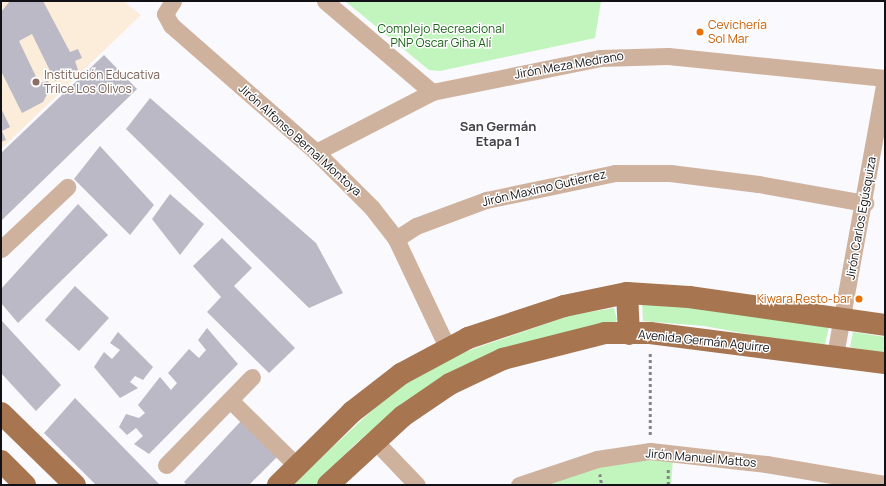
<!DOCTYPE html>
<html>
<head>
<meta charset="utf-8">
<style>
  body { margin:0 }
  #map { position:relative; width:886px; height:486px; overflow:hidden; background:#f9f9fe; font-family:Manrope,sans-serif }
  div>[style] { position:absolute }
  .education>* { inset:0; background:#fcedda }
  .green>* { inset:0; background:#c2f4bd }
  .building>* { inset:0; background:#bbb9c6 }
  .path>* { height:2.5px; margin-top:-1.25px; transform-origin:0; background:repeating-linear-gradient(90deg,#858489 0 3px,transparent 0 6px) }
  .minor>* { height:17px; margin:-8.5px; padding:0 8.5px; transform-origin:8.5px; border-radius:8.5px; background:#cfb29e }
  .major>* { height:22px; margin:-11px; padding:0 11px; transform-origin:11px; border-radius:11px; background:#a77550 }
  .dots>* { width:11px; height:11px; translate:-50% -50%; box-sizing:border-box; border:2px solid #fff; border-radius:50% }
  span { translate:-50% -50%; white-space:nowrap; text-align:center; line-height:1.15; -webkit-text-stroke:3px #fff; paint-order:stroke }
  .food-label { font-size:12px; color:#c56008 }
  .left { translate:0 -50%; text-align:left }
  .right { translate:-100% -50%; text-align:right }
  .park-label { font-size:12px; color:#1b6118 }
  .street-label { font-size:12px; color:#121115 }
  .education-label { font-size:12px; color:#785e54 }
  .neighbourhood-label { font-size:13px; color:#41404a; font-weight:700 }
  .frame { position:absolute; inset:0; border:2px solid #121115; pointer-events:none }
</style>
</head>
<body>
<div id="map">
  <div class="education">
    <i style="clip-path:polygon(1px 1px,123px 1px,141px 15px,1px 149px)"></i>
  </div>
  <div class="green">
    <i style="clip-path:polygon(345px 1px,601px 1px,595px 38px,440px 71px,429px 70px)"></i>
    <i style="clip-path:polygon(642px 303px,704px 308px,829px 327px,824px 348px,704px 326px,643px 321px)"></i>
    <i style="clip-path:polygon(614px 308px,617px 320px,614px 323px,405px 402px,354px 445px,315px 485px,292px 485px,395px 389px,453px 356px,571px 315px)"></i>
    <i style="clip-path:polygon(853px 332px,885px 337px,885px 354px,850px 347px)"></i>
    <i style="clip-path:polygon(625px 458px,673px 459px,671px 485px,532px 485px)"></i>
  </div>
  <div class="building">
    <i style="clip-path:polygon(10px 1px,43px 1px,70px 52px,78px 49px,82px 58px,75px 61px,78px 70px,55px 81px,32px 34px,19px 41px,39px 83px,48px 81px,51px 87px,43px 102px,22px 113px,1px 71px,1px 12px)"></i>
    <i style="clip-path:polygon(104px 55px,137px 89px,1px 221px,1px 153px)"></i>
    <i style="clip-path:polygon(150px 98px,316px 243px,343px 293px,309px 308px,126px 129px)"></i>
    <i style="clip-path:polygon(1px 108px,10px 127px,2px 131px,6px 140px,1px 142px)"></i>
    <i style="clip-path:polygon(100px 146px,154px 205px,130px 235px,74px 179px)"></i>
    <i style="clip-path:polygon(170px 194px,204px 224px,180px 255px,152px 219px)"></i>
    <i style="clip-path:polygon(78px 204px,108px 235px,18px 323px,1px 303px,1px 289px)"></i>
    <i style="clip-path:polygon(222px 238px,252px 268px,234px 286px,295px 348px,269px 373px,207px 312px,221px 297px,193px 266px)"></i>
    <i style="clip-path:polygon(75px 286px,109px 318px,79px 351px,45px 320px)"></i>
    <i style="clip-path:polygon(1px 320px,61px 385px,36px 411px,1px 373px)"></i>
    <i style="clip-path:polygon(207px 328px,238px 364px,149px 454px,134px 444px,143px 436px,136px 428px,127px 435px,119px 427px,126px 414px,139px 418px,145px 413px,138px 405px,160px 377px,171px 390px,177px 383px,168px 373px,189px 349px,199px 358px,206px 350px,198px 340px)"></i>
    <i style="clip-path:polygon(118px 332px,153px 367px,143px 380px,135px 376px,130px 382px,138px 388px,120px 398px,94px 367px,104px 352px,112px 359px,120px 350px,110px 343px)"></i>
    <i style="clip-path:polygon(75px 398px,160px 485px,96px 485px,44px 433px)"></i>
    <i style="clip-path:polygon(242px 420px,278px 456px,249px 485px,187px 485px,184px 482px)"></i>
  </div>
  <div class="path">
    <i style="left:650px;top:435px;width:83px;rotate:-90deg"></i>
    <i style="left:600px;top:474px;width:11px;rotate:80deg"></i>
    <i style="left:668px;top:485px;width:17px;rotate:-90deg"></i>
  </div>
  <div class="minor">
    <i style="left:173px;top:1px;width:15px;rotate:122deg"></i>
    <i style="left:165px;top:14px;width:13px;rotate:61deg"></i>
    <i style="left:171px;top:25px;width:193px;rotate:41.2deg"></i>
    <i style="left:316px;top:152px;width:79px;rotate:45deg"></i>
    <i style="left:372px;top:208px;width:39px;rotate:52deg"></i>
    <i style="left:396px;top:239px;width:119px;rotate:64.7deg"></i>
    <i style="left:325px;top:1px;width:140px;rotate:40.4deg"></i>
    <i style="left:316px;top:152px;width:131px;rotate:-27.3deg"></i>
    <i style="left:432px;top:92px;width:171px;rotate:-11.4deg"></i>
    <i style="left:600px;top:58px;width:68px;rotate:-1.7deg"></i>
    <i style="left:668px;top:56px;width:218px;rotate:5.8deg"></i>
    <i style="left:396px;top:239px;width:24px;rotate:-33deg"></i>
    <i style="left:416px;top:226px;width:75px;rotate:-20.4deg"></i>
    <i style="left:486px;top:200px;width:132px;rotate:-11.8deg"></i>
    <i style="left:615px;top:173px;width:55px"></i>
    <i style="left:670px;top:173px;width:89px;rotate:7.1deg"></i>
    <i style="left:758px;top:184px;width:109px;rotate:10.1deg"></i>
    <i style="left:1px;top:249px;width:91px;rotate:-43.2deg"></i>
    <i style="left:835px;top:355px;width:279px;rotate:-79.7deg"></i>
    <i style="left:230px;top:400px;width:94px;rotate:44.6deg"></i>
    <i style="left:374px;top:440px;width:62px;rotate:46.3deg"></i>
    <i style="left:166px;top:465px;width:123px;rotate:-45.7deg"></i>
    <i style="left:519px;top:485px;width:82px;rotate:-18.4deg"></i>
    <i style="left:597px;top:459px;width:54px;rotate:-8.6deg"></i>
    <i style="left:650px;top:451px;width:117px;rotate:6.4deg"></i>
    <i style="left:766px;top:464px;width:121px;rotate:9.5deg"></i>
  </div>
  <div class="major">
    <i style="left:627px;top:293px;width:41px;rotate:87.2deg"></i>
    <i style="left:1px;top:413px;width:103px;rotate:44.2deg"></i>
    <i style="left:1px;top:461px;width:34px;rotate:45deg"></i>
    <i style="left:278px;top:485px;width:104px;rotate:-44.6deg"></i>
    <i style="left:352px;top:412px;width:62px;rotate:-37.8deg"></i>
    <i style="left:401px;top:374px;width:76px;rotate:-28.2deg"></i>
    <i style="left:468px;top:338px;width:101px;rotate:-18.4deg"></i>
    <i style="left:564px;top:306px;width:64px;rotate:-11.7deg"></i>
    <i style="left:627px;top:293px;width:62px;rotate:3.7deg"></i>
    <i style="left:689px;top:297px;width:198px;rotate:8.1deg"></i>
    <i style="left:328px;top:485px;width:102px;rotate:-42.6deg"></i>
    <i style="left:403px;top:416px;width:57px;rotate:-34.2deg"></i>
    <i style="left:450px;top:384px;width:59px;rotate:-25.3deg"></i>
    <i style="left:503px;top:359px;width:105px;rotate:-14.3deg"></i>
    <i style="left:605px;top:333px;width:45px"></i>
    <i style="left:650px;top:333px;width:237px;rotate:7.3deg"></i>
  </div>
  <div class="dots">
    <i style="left:700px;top:32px;background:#e8710a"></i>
    <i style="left:36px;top:82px;background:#8d6e63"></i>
    <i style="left:859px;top:299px;background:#e8710a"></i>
  </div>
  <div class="food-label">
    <span class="left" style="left:708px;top:32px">Cevichería<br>Sol Mar</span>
    <span class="right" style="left:851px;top:299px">Kiwara Resto-bar</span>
  </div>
  <div class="park-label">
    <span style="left:441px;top:36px">Complejo Recreacional<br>PNP Oscar Giha Alí</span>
  </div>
  <div class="street-label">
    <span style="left:569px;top:65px;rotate:-10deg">Jirón Meza Medrano</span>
    <span style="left:300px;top:140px;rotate:42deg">Jirón Alfonso Bernal Montoya</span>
    <span style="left:544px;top:188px;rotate:-13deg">Jirón Maximo Gutierrez</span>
    <span style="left:861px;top:218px;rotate:-80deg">Jirón Carlos Egúsquiza</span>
    <span style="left:704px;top:341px;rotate:6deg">Avenida Germán Aguirre</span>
    <span style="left:701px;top:458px;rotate:5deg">Jirón Manuel Mattos</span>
  </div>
  <div class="education-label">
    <span class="left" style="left:44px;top:82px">Institución Educativa<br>Trilce Los Olivos</span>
  </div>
  <div class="neighbourhood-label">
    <span style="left:498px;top:134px">San Germán<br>Etapa 1</span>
  </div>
  <div class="frame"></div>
</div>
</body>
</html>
